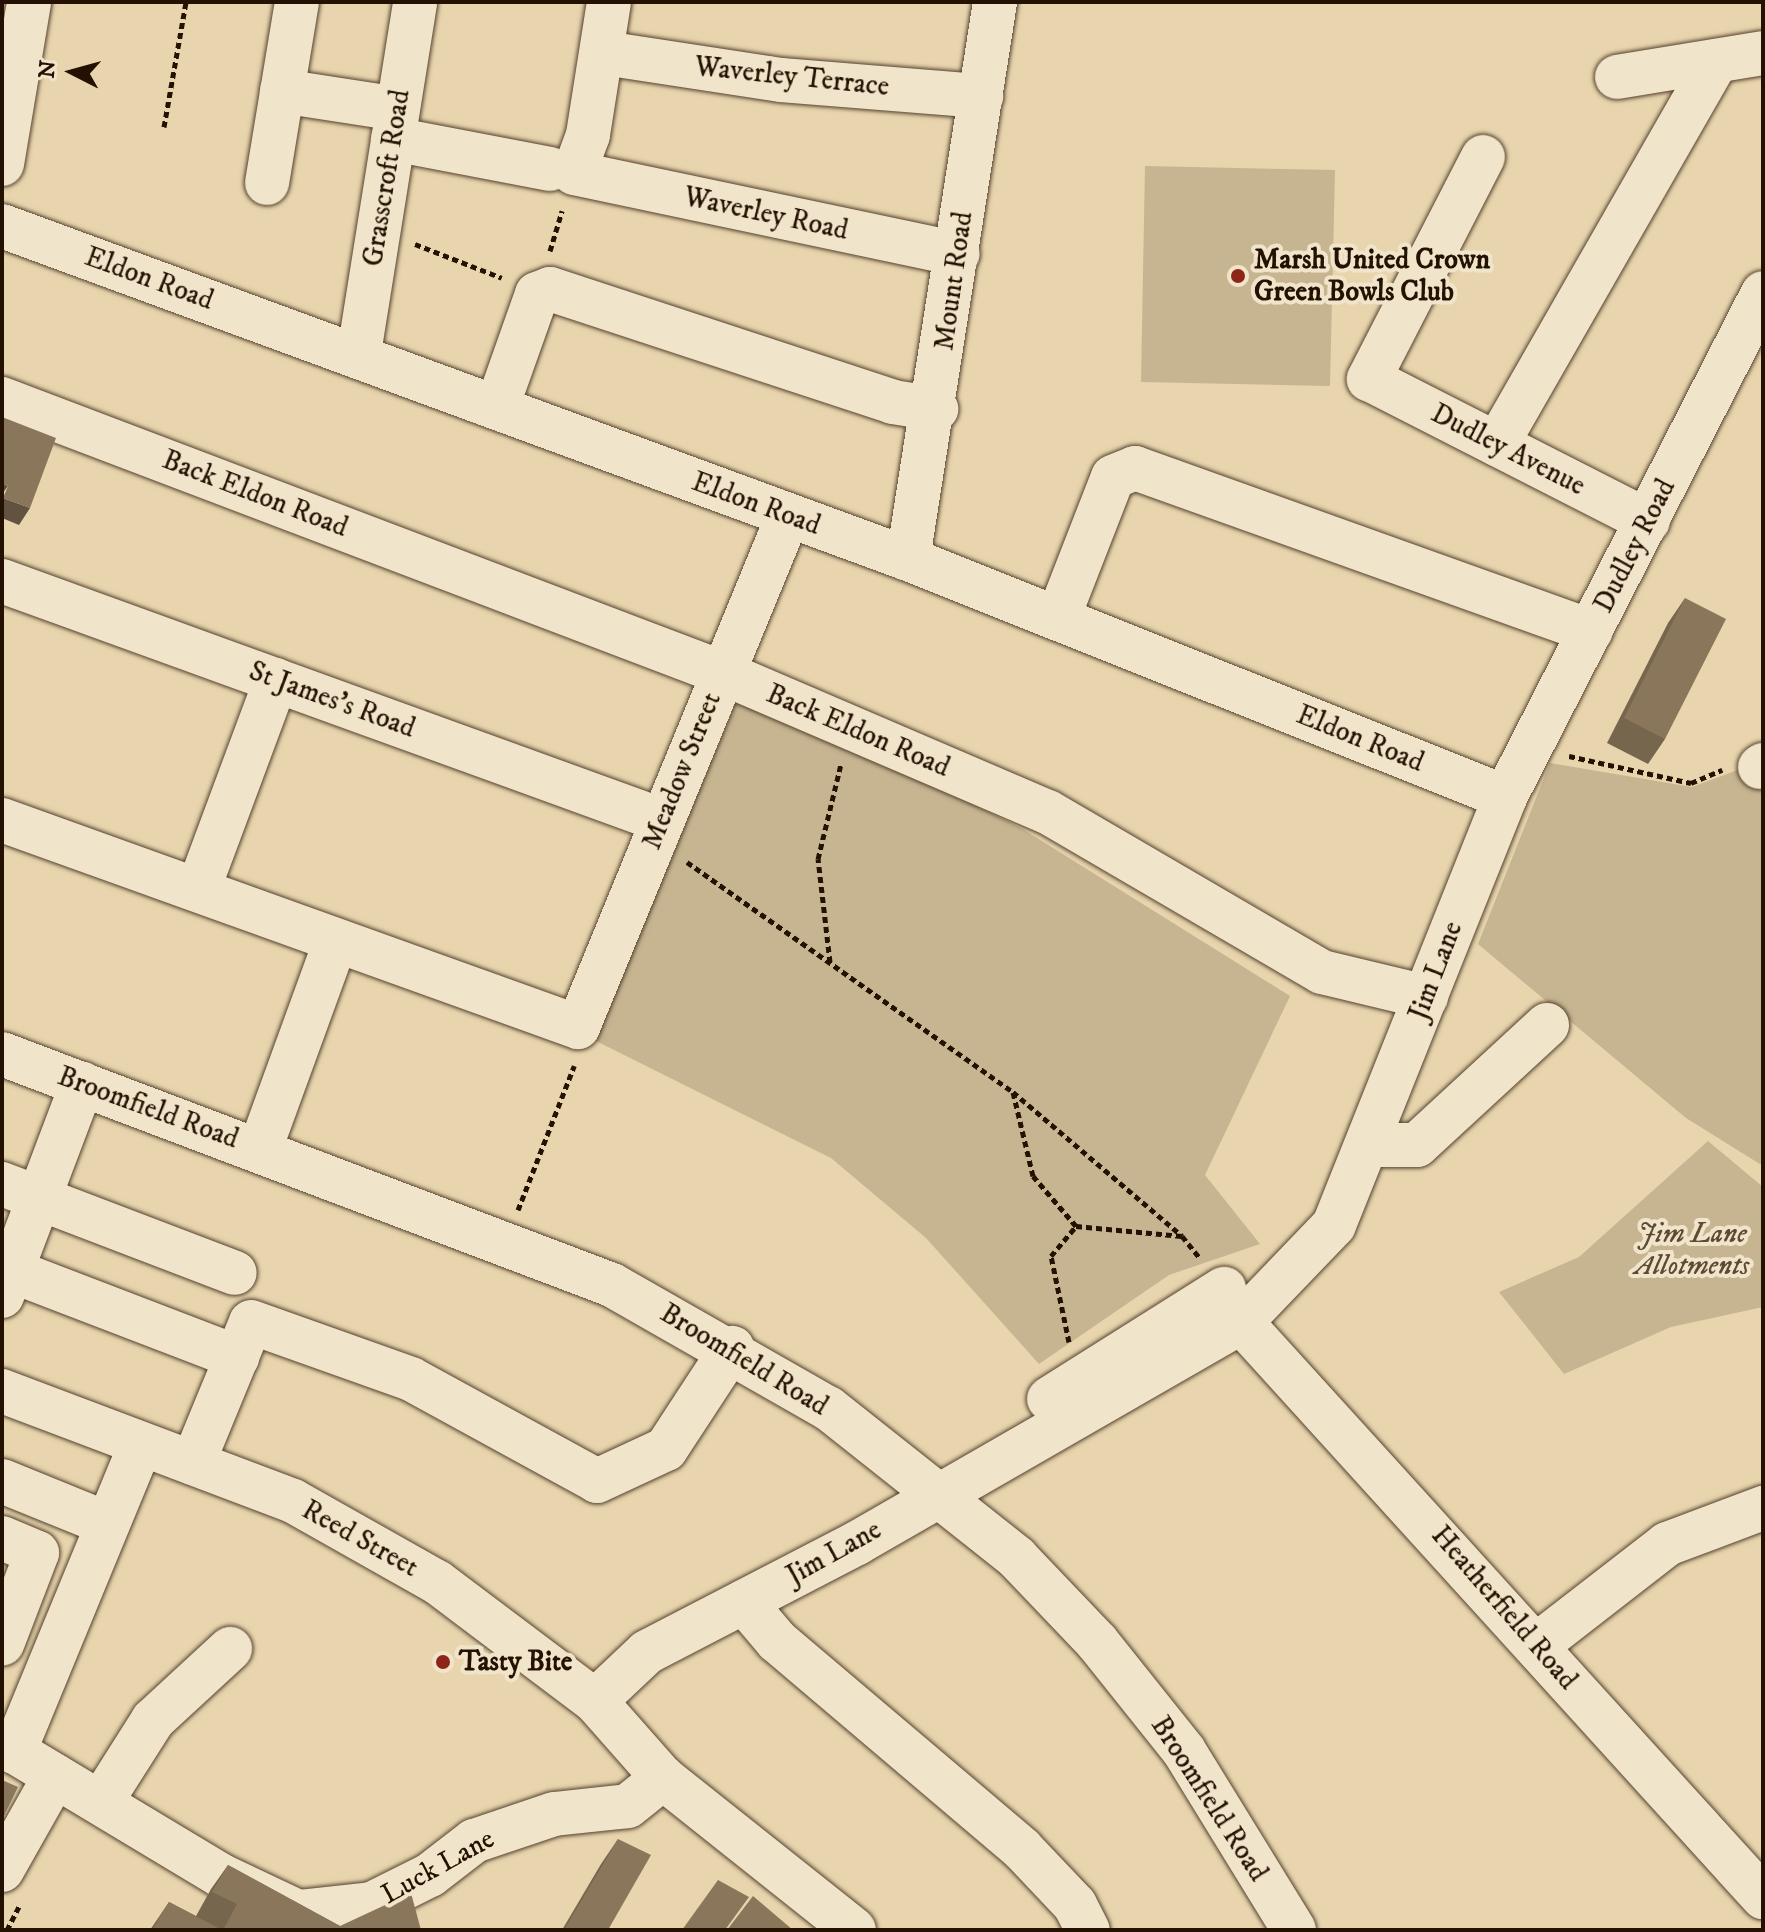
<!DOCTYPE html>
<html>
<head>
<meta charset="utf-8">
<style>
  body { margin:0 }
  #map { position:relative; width:1765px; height:1932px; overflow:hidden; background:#e8d5ae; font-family:"IM FELL DW Pica",serif }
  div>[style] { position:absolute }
  .green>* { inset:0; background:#c7b491 }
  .path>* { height:5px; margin-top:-2.5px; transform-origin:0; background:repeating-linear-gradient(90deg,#241102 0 6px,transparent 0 10px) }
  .roads { filter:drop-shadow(0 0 2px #55422d) drop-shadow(0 0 2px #55422d) }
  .minor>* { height:44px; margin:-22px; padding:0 22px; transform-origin:22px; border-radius:22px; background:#f0e4ca }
  .wall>* { inset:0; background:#77664e }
  .shaded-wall>* { inset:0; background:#615340 }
  .building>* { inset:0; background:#8a775b }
  .dots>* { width:22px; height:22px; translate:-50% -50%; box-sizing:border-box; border:4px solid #f0e4ca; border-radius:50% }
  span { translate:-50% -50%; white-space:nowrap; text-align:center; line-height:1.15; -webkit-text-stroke:8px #f0e4ca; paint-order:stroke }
  .street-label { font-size:28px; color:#241102 }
  .poi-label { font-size:28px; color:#241102; font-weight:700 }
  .left { translate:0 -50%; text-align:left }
  .park-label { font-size:28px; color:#5d4a34; font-style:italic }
  .frame { position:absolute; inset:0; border:4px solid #241102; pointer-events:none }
  .north { position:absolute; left:32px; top:32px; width:80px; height:80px; -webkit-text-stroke:6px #f0e4ca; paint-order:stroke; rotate:276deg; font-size:22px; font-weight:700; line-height:32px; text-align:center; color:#241102 }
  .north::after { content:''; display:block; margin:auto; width:28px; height:36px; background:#241102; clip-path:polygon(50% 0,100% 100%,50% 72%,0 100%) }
</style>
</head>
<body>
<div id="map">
  <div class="green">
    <i style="clip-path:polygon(1145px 166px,1335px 170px,1330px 386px,1141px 382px)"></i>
    <i style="clip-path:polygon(736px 703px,841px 739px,1021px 828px,1290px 996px,1205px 1175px,1260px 1244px,1169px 1275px,1039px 1364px,926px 1238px,831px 1158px,594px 1040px)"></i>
    <i style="clip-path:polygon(1550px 763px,1692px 787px,1743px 768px,1763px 782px,1763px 1166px,1686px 1118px,1478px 944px)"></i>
    <i style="clip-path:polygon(1708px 1141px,1763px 1187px,1763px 1307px,1671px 1327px,1564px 1374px,1499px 1292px,1579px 1257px)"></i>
  </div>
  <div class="path">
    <i style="left:164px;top:127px;width:127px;rotate:-80deg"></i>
    <i style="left:415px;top:244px;width:93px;rotate:21.3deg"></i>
    <i style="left:550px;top:251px;width:42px;rotate:-73.3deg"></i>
    <i style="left:1569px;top:756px;width:125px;rotate:12.5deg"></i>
    <i style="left:1691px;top:783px;width:34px;rotate:-23deg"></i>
    <i style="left:687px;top:862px;width:399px;rotate:35.2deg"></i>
    <i style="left:830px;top:962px;width:104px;rotate:-96.6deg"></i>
    <i style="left:818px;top:859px;width:98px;rotate:-76.4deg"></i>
    <i style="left:518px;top:1210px;width:155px;rotate:-68.7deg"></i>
    <i style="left:1076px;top:1226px;width:66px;rotate:-130.7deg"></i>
    <i style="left:1033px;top:1176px;width:86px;rotate:-103.4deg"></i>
    <i style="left:1013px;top:1092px;width:222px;rotate:40.4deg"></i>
    <i style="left:1069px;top:1342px;width:88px;rotate:-101.8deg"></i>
    <i style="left:1051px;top:1256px;width:39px;rotate:-50deg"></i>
    <i style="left:1076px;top:1226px;width:106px;rotate:5.4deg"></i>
    <i style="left:1182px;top:1236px;width:28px;rotate:51deg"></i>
    <i style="left:7px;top:1930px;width:28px;rotate:-63deg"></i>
  </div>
  <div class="roads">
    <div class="minor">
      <i style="left:609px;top:2px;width:135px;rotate:99deg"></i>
      <i style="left:588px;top:135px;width:40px;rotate:110.2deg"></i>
      <i style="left:574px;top:173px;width:392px;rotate:11.9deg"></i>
      <i style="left:604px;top:53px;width:179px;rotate:8.7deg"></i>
      <i style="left:781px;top:80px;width:201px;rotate:4.6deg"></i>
      <i style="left:1617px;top:77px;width:148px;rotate:-9.3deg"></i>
      <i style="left:282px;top:91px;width:117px;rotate:8.8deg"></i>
      <i style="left:393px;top:139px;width:160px;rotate:10.8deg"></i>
      <i style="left:1483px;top:157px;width:250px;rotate:117.2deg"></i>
      <i style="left:1369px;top:379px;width:313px;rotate:27deg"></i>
      <i style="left:2px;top:164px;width:164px;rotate:-80.5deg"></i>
      <i style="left:267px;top:183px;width:183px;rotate:-80.6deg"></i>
      <i style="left:2px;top:226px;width:965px;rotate:20.18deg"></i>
      <i style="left:908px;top:559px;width:643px;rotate:21.74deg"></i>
      <i style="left:359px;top:353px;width:355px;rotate:-80.9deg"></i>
      <i style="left:2px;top:399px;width:771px;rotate:20.81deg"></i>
      <i style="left:723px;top:673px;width:353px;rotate:23.2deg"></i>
      <i style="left:1048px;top:812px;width:317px;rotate:30.3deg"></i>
      <i style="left:1322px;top:972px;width:107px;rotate:13.5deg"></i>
      <i style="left:497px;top:407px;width:120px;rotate:-70.5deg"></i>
      <i style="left:537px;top:294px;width:14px;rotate:-21deg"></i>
      <i style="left:550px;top:289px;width:361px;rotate:18.2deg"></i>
      <i style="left:893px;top:402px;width:44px;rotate:9.2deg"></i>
      <i style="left:1497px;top:444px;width:441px;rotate:-60.2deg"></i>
      <i style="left:908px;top:559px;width:564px;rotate:-81.12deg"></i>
      <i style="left:2px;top:581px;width:701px;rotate:19.93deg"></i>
      <i style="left:1058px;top:618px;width:151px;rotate:-68.7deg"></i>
      <i style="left:1113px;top:477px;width:24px;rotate:-22deg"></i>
      <i style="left:1135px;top:468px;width:484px;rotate:19.7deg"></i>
      <i style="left:1760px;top:767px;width:4px;rotate:-34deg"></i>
      <i style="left:2px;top:820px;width:612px;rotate:19.77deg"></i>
      <i style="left:578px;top:1027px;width:552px;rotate:-67.66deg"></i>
      <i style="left:198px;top:890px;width:224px;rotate:-69.6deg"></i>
      <i style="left:2px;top:1054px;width:652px;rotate:20.74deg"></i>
      <i style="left:612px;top:1285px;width:249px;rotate:29.7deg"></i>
      <i style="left:828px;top:1408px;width:241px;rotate:38.4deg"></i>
      <i style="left:1017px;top:1558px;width:116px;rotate:46.4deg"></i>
      <i style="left:1097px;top:1642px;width:139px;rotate:51.4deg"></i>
      <i style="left:1184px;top:1751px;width:210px;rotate:58.4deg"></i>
      <i style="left:1369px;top:1145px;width:48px"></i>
      <i style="left:1417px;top:1145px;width:177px;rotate:-42.7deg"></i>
      <i style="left:260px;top:1149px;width:222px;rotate:-70deg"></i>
      <i style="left:2px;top:1184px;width:249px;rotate:20.9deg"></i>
      <i style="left:2px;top:1267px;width:252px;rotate:21deg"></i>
      <i style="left:2px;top:1296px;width:227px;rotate:-69.3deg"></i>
      <i style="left:1241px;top:1322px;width:777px;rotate:47.77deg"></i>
      <i style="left:2px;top:1391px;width:311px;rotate:20.7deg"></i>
      <i style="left:293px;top:1501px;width:165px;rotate:29.4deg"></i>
      <i style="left:437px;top:1582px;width:198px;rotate:37deg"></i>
      <i style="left:595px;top:1701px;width:103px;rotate:48.6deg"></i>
      <i style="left:663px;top:1778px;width:244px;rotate:38.5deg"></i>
      <i style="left:1049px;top:1399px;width:207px;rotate:-32.2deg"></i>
      <i style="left:193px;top:1463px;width:152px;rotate:-67.6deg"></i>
      <i style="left:251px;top:1322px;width:170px;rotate:19.6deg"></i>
      <i style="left:411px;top:1379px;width:212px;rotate:28.7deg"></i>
      <i style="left:597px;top:1481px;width:76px;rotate:-24.9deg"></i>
      <i style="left:666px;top:1449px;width:121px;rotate:-56.8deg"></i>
      <i style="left:2px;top:1481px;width:114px;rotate:22.1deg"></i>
      <i style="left:2px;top:1538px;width:38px;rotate:23deg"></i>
      <i style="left:37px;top:1553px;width:97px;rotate:111deg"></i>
      <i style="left:744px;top:1602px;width:51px;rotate:49.8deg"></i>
      <i style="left:777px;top:1641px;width:321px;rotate:40.3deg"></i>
      <i style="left:1022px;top:1849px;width:77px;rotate:46.6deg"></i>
      <i style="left:1075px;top:1905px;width:28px;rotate:63deg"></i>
      <i style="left:1537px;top:1645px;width:165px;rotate:-37.8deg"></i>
      <i style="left:1667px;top:1544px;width:103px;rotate:-20.6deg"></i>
      <i style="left:595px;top:1701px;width:71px;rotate:-43.3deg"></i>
      <i style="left:647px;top:1652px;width:237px;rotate:-27.4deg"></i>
      <i style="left:857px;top:1543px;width:443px;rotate:-29.9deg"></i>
      <i style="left:1241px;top:1322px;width:134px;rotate:-46.2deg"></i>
      <i style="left:1334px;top:1225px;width:461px;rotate:-68.2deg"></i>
      <i style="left:1505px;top:797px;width:566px;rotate:-62.89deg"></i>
      <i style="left:2px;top:1744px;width:254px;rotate:31deg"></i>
      <i style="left:220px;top:1875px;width:86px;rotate:25.4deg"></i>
      <i style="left:298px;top:1912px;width:74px;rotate:-6.2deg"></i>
      <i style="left:372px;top:1904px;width:65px;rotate:-26.6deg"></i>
      <i style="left:430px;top:1875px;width:56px;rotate:-37.7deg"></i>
      <i style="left:474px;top:1841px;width:84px;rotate:-18.6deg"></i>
      <i style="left:554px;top:1814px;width:74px;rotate:-6.2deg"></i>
      <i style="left:628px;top:1806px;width:45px;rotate:-38.7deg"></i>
      <i style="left:14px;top:1752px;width:333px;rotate:-67.6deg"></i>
      <i style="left:101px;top:1802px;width:97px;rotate:-57.6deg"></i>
      <i style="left:153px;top:1720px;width:105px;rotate:-42.7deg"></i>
      <i style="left:2px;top:1870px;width:108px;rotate:-60.6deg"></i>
    </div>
  </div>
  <div class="wall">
    <i style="clip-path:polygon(1685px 598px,1665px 739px,1648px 764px,1607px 743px,1668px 623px)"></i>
    <i style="clip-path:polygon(618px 1839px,608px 1930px,562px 1930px,601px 1864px)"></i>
    <i style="clip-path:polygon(228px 1865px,340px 1926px,421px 1930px,150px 1930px,169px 1902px,196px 1916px,211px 1889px)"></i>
  </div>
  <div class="shaded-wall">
    <i style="clip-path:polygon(2px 484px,8px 486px,2px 494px)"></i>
    <i style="clip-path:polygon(3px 498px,30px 508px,19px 525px,2px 518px,2px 500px)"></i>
  </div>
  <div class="building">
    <i style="clip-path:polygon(2px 417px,56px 438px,30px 508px,3px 498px,8px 486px,2px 484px)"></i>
    <i style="clip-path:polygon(1685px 598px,1726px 619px,1665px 739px,1624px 718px)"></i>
    <i style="clip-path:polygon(2px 1780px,18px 1787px,2px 1820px)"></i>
    <i style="clip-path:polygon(618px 1839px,651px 1855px,608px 1930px,564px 1930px)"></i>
    <i style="clip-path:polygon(228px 1865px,340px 1926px,411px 1893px,421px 1930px,223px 1930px,237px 1904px,212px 1892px)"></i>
    <i style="clip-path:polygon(718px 1880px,749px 1897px,725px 1930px,682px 1930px)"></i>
    <i style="clip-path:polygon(753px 1896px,793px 1930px,727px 1930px)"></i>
    <i style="clip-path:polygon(169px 1902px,222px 1930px,152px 1930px)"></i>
  </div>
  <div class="dots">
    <i style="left:1238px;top:276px;background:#8f2418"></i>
    <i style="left:443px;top:1662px;background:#8f2418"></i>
  </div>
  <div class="street-label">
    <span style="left:792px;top:77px;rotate:6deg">Waverley Terrace</span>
    <span style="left:387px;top:178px;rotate:-81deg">Grasscroft Road</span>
    <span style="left:766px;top:214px;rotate:12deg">Waverley Road</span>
    <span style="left:149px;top:279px;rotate:20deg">Eldon Road</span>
    <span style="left:954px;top:281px;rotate:-82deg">Mount Road</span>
    <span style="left:1508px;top:450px;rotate:27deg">Dudley Avenue</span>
    <span style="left:255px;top:494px;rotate:21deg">Back Eldon Road</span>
    <span style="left:756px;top:504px;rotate:20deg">Eldon Road</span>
    <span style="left:1635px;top:546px;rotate:-63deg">Dudley Road</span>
    <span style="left:332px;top:700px;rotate:20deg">St James's Road</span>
    <span style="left:858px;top:731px;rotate:23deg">Back Eldon Road</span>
    <span style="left:1360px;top:739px;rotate:22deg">Eldon Road</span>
    <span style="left:682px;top:771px;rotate:-68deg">Meadow Street</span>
    <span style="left:1436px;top:971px;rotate:-69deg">Jim Lane</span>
    <span style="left:148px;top:1108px;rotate:20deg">Broomfield Road</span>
    <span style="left:744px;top:1360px;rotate:31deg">Broomfield Road</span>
    <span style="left:360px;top:1539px;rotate:29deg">Reed Street</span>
    <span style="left:834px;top:1553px;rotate:-29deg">Jim Lane</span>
    <span style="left:1504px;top:1608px;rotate:49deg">Heatherfield Road</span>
    <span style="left:1209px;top:1799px;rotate:57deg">Broomfield Road</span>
    <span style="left:438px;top:1867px;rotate:-29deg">Luck Lane</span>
  </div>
  <div class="poi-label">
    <span class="left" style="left:1254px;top:276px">Marsh United Crown<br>Green Bowls Club</span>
    <span class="left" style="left:459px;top:1662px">Tasty Bite</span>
  </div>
  <div class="park-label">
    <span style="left:1692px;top:1250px">Jim Lane<br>Allotments</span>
  </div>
  <div class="frame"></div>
  <div class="north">N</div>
</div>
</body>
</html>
